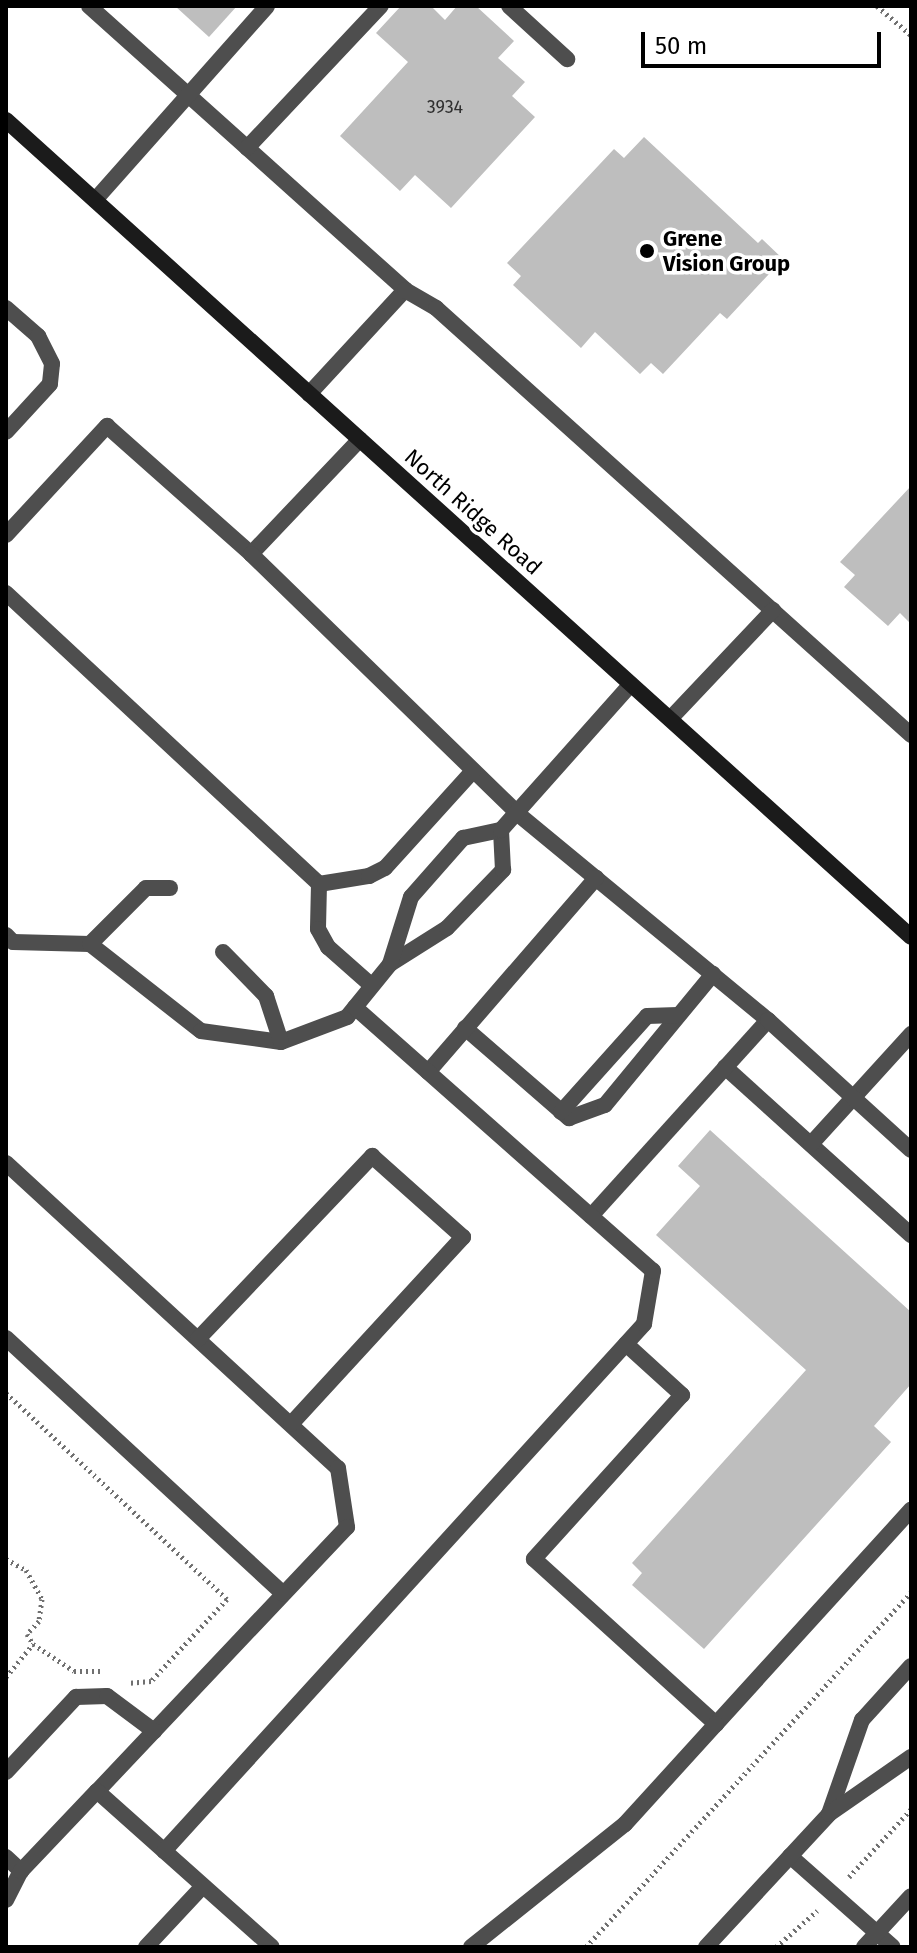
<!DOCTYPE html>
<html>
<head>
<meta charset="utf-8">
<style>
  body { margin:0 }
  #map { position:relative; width:917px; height:1953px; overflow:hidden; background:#fff; font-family:"Fira Sans",sans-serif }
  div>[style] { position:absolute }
  .building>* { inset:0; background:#bebebe }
  .path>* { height:5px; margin-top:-2.5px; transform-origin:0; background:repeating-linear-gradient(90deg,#707070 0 2px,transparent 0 6px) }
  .service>* { height:16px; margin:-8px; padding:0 8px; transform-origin:8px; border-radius:8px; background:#4e4e4e }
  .tertiary>* { height:16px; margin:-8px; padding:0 8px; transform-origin:8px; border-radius:8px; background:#4e4e4e }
  .secondary>* { height:16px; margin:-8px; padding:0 8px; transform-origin:8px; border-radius:8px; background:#1b1b1b }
  .dots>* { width:22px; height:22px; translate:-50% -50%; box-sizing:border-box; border:4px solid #fff; border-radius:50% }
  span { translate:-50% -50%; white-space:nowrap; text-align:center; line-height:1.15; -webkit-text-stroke:7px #fff; paint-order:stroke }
  .number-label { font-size:18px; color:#303030 }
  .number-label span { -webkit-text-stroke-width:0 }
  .poi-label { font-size:22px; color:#000; font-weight:700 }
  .left { translate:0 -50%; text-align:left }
  .street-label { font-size:22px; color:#000 }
  .frame { position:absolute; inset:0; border:8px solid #000; pointer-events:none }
  .scale { position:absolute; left:641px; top:32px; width:240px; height:36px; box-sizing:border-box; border:4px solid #000; border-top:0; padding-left:10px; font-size:24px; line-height:28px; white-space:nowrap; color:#000; -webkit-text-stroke:6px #fff; paint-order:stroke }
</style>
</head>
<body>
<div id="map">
  <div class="building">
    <i style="clip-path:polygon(175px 6px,237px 6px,209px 37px)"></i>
    <i style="clip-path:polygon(401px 6px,431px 6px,445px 20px,457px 6px,476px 6px,514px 41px,498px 58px,525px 82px,512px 96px,535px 117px,451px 208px,415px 175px,400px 191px,340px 136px,408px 62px,376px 33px)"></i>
    <i style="clip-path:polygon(644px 137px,758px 243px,762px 239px,783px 259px,727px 319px,720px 313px,663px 374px,651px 363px,640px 374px,595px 332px,581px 348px,513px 285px,521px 276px,507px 263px,614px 149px,624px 158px)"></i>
    <i style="clip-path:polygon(911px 486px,911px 624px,900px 613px,888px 626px,844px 587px,855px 575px,840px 562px)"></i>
    <i style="clip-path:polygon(710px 1130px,911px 1312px,911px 1384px,874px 1426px,891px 1442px,704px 1649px,632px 1585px,642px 1573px,632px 1563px,806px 1370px,656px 1235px,700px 1186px,678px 1166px)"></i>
  </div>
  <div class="path">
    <i style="left:877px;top:6px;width:45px;rotate:40.5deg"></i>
    <i style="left:6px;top:1393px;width:302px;rotate:43deg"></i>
    <i style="left:227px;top:1599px;width:112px;rotate:132.8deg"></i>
    <i style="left:151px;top:1681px;width:21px;rotate:175deg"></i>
    <i style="left:6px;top:1559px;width:23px;rotate:29deg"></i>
    <i style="left:26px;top:1570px;width:33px;rotate:61deg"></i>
    <i style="left:42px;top:1599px;width:22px;rotate:98deg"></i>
    <i style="left:39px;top:1621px;width:18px;rotate:133deg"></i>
    <i style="left:27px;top:1634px;width:12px;rotate:59deg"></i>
    <i style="left:6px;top:1677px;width:43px;rotate:-50.7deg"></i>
    <i style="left:33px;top:1644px;width:49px;rotate:33.4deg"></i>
    <i style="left:74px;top:1671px;width:28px"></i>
    <i style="left:849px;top:1877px;width:92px;rotate:-47.6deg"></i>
    <i style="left:586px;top:1947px;width:481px;rotate:-47.5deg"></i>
    <i style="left:776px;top:1947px;width:55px;rotate:-41.3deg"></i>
  </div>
  <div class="service">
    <i style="left:89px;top:6px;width:425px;rotate:41.9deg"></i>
    <i style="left:509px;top:6px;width:79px;rotate:42.4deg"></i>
    <i style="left:247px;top:148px;width:195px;rotate:-46.7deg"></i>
    <i style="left:95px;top:200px;width:259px;rotate:-48.4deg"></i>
    <i style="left:6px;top:308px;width:43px;rotate:41.2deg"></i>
    <i style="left:38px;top:336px;width:31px;rotate:63deg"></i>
    <i style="left:52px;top:364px;width:20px;rotate:96deg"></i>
    <i style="left:50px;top:384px;width:65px;rotate:132.5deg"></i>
    <i style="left:309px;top:394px;width:142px;rotate:-47.3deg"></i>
    <i style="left:405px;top:290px;width:36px;rotate:30deg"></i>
    <i style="left:436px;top:308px;width:639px;rotate:41.95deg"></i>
    <i style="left:6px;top:535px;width:149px;rotate:-47.2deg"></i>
    <i style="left:107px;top:426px;width:193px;rotate:41.6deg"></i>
    <i style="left:251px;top:554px;width:158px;rotate:-46.5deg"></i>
    <i style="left:251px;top:554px;width:373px;rotate:44.2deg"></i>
    <i style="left:518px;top:814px;width:324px;rotate:39.5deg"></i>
    <i style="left:6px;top:593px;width:427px;rotate:42.9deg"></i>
    <i style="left:319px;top:884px;width:45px;rotate:91.3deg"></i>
    <i style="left:318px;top:929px;width:21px;rotate:61deg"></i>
    <i style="left:328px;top:947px;width:57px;rotate:41.5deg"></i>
    <i style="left:670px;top:719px;width:150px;rotate:-46.6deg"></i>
    <i style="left:319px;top:884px;width:51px;rotate:-9.1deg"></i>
    <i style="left:369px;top:876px;width:18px;rotate:-27deg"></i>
    <i style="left:385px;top:868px;width:131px;rotate:-47.8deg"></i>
    <i style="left:6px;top:935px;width:10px;rotate:45deg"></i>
    <i style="left:13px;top:942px;width:77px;rotate:1.5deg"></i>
    <i style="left:90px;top:944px;width:141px;rotate:38.1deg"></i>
    <i style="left:201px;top:1031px;width:81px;rotate:7.8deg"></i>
    <i style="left:281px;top:1042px;width:71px;rotate:-20.7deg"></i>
    <i style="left:347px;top:1017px;width:68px;rotate:-50.9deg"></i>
    <i style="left:390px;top:964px;width:67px;rotate:-32.3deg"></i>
    <i style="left:447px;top:928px;width:81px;rotate:-46deg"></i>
    <i style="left:503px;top:870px;width:40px;rotate:-92.9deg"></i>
    <i style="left:90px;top:944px;width:79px;rotate:-45deg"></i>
    <i style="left:146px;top:888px;width:24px"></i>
    <i style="left:223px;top:952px;width:62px;rotate:45.7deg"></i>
    <i style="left:266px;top:996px;width:48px;rotate:71.9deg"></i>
    <i style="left:390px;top:964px;width:70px;rotate:-72.6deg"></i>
    <i style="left:411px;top:897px;width:79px;rotate:-48.6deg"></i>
    <i style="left:463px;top:838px;width:39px;rotate:-12deg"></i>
    <i style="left:501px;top:830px;width:195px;rotate:-48.3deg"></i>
    <i style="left:465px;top:1028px;width:138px;rotate:40.9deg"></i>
    <i style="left:569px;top:1118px;width:38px;rotate:-20deg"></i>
    <i style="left:605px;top:1105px;width:170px;rotate:-50.5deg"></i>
    <i style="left:725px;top:1067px;width:251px;rotate:42.1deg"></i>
    <i style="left:428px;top:1072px;width:257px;rotate:-49.1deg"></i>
    <i style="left:561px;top:1112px;width:129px;rotate:-48.1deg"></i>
    <i style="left:647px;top:1016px;width:31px;rotate:-2deg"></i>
    <i style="left:811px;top:1144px;width:149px;rotate:-47.7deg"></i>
    <i style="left:6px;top:1163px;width:451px;rotate:42.6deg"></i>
    <i style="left:338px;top:1468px;width:60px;rotate:81.3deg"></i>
    <i style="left:347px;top:1527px;width:364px;rotate:133.4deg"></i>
    <i style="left:97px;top:1791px;width:234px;rotate:41.7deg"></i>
    <i style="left:591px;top:1216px;width:264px;rotate:-47.9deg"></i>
    <i style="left:768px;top:1020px;width:193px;rotate:42.3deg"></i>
    <i style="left:6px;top:1338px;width:377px;rotate:42.7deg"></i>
    <i style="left:198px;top:1339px;width:253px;rotate:-46.4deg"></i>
    <i style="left:372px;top:1156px;width:122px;rotate:41.7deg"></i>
    <i style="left:463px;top:1237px;width:254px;rotate:132.6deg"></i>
    <i style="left:626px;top:1344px;width:76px;rotate:42.3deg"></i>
    <i style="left:682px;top:1395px;width:221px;rotate:132.1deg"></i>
    <i style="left:534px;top:1559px;width:246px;rotate:42.2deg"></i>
    <i style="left:716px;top:1724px;width:290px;rotate:-47.7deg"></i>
    <i style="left:6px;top:1772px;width:103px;rotate:-47deg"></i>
    <i style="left:76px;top:1697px;width:31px;rotate:-2deg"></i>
    <i style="left:107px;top:1696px;width:59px;rotate:36.7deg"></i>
    <i style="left:164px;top:1851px;width:713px;rotate:-47.67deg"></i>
    <i style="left:644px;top:1324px;width:54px;rotate:-80.4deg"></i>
    <i style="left:653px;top:1271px;width:398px;rotate:-138.5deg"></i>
    <i style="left:790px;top:1856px;width:137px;rotate:41.5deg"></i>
    <i style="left:6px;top:1857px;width:21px;rotate:43deg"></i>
    <i style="left:6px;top:1900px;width:33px;rotate:-63deg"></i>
    <i style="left:21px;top:1871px;width:110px;rotate:-46.5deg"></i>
    <i style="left:146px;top:1947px;width:83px;rotate:-46.9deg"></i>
    <i style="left:471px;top:1947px;width:197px;rotate:-38.6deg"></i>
    <i style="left:625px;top:1824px;width:135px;rotate:-47.7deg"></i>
    <i style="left:864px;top:1947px;width:69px;rotate:-47.3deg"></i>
  </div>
  <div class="tertiary">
    <i style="left:829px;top:1814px;width:100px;rotate:-70.7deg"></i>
    <i style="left:862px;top:1720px;width:73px;rotate:-47.8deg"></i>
    <i style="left:706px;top:1947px;width:181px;rotate:-47.2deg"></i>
    <i style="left:829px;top:1814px;width:100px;rotate:-34.8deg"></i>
  </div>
  <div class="secondary">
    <i style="left:6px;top:120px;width:1219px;rotate:42.07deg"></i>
  </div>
  <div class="dots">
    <i style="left:647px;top:251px;background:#000"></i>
  </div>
  <div class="number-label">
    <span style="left:445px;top:107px">3934</span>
  </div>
  <div class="poi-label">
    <span class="left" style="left:663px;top:251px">Grene<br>Vision Group</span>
  </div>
  <div class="street-label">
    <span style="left:473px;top:512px;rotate:42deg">North Ridge Road</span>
  </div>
  <div class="frame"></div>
  <div class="scale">50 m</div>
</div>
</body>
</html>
